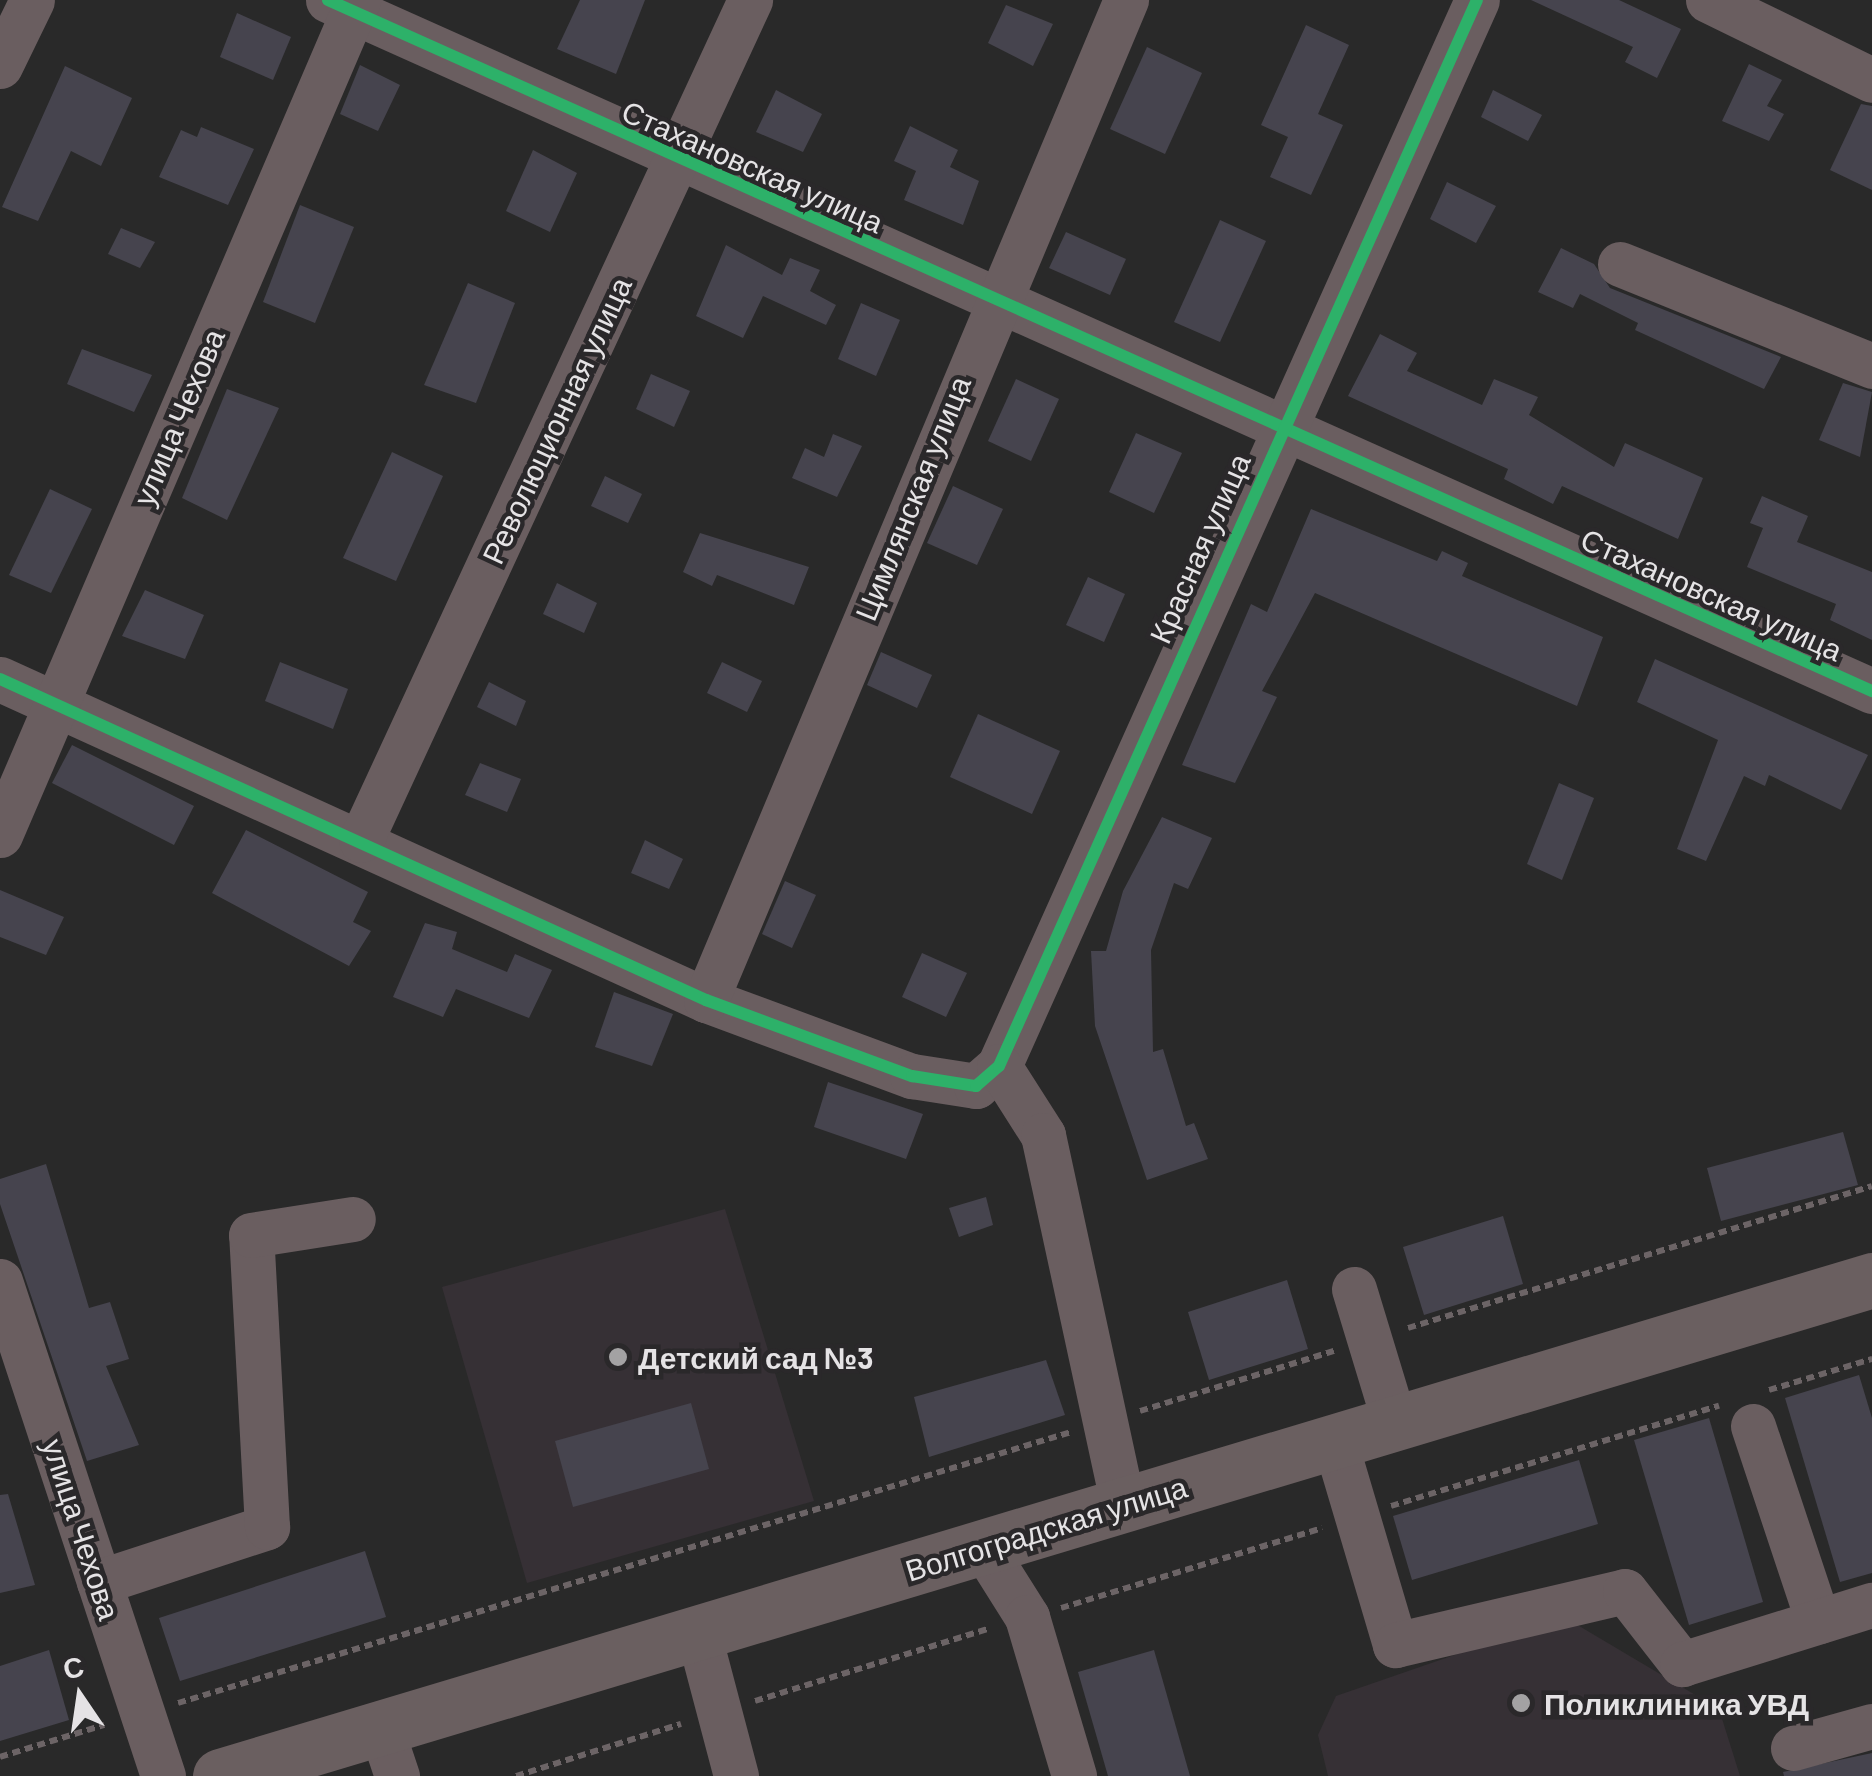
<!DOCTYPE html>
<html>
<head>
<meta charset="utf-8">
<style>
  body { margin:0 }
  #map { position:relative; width:1872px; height:1776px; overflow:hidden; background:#292929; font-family:Barlow,sans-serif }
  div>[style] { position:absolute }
  .built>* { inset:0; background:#363035 }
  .building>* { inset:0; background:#46444e }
  .path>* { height:6px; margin-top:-3px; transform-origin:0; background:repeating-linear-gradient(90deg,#6c6466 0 8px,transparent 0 13px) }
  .minor>* { height:45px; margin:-22.5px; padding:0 22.5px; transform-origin:22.5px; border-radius:22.5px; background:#6a5e60 }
  .major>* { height:55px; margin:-27.5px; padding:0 27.5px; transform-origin:27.5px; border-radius:27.5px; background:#6a5f60 }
  .cycleway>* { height:12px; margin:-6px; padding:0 6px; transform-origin:6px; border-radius:6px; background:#2db169 }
  .dots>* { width:28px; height:28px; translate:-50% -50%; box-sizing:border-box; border:5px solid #2a282a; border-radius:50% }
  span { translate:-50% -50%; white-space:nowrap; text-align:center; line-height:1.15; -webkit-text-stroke:9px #2a282a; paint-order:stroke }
  .street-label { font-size:30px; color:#e5e3e5 }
  .poi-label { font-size:30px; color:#e5e3e5; font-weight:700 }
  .left { translate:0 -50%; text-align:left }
  .north { position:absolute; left:30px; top:1646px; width:100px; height:100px; -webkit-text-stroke:8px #2a282a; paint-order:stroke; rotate:347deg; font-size:28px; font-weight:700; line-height:40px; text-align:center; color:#e5e3e5 }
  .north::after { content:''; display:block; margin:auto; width:35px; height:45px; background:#e5e3e5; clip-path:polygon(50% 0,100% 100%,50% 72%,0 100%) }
</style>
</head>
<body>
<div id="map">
  <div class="built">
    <i style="clip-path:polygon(725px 1209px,814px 1501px,527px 1583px,442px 1287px)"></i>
    <i style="clip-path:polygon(1564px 1617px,1719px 1709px,1740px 1776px,1328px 1776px,1318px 1735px,1336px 1696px)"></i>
  </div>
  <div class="building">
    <i style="clip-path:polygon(580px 0,645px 0,616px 74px,557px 49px)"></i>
    <i style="clip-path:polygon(1531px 0,1619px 0,1681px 29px,1657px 78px,1625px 62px,1633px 47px)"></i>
    <i style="clip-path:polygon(1006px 5px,1053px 24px,1033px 66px,988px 43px)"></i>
    <i style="clip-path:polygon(237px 13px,291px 37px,273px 80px,220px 57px)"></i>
    <i style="clip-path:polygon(1306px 25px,1349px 45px,1318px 114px,1343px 125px,1311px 195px,1270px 177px,1288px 137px,1261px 125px)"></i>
    <i style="clip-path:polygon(1147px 47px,1202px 73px,1165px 154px,1110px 129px)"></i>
    <i style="clip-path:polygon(1749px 64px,1782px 80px,1767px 106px,1784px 114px,1769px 141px,1722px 121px)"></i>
    <i style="clip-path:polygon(360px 65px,400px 85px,378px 131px,340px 114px)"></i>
    <i style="clip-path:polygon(65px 66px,132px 98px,101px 166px,71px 151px,38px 221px,2px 207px)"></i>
    <i style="clip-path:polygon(776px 90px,822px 114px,803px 152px,756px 132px)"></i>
    <i style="clip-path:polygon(1493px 90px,1542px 115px,1528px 141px,1481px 117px)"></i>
    <i style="clip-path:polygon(1861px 104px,1872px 106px,1872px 190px,1830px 170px)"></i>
    <i style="clip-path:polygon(910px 126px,958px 150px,950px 167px,979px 181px,963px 225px,904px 200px,916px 171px,894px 161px)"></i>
    <i style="clip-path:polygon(201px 127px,254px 149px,228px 205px,159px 177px,181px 130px,197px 137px)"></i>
    <i style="clip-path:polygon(533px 150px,577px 173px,550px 232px,506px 211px)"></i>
    <i style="clip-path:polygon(1447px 182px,1496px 206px,1476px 243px,1430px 219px)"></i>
    <i style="clip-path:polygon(300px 205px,354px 227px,315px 323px,263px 302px)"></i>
    <i style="clip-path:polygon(1220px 220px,1266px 241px,1220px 342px,1174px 322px)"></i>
    <i style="clip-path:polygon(121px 228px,155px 242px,140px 268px,108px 254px)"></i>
    <i style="clip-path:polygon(1066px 232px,1126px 259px,1110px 295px,1049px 268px)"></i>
    <i style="clip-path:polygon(726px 245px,782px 275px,790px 258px,820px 270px,810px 291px,836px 305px,826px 325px,763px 296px,743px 338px,696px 316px)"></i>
    <i style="clip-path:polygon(1561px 248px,1594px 264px,1610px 288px,1781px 357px,1764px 389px,1635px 330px,1638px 323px,1580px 294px,1573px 308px,1538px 292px)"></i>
    <i style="clip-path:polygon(468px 283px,515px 303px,476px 403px,424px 385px)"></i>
    <i style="clip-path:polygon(861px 303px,900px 320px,876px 376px,838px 359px)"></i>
    <i style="clip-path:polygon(1380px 334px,1417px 353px,1407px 371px,1482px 405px,1494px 379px,1538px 397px,1529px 415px,1614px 467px,1625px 443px,1703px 478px,1678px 539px,1562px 486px,1553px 504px,1504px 479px,1508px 469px,1348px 396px)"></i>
    <i style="clip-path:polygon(82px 349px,152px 375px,134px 412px,67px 384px)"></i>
    <i style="clip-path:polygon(651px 374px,690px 391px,674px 427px,636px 409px)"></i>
    <i style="clip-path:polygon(1016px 379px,1059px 399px,1031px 461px,988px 441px)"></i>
    <i style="clip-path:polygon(1843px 383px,1872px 392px,1860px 457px,1819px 440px)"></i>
    <i style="clip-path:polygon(227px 389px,279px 408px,227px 520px,182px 498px)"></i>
    <i style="clip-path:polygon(1136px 433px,1182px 453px,1154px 513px,1109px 492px)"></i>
    <i style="clip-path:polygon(833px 434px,862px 446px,837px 497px,792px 478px,805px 448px,824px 457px)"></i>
    <i style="clip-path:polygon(392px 452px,443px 476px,396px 581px,343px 558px)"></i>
    <i style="clip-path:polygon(605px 476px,642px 494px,628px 523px,591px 506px)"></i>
    <i style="clip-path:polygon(953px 486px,1003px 509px,977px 565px,927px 543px)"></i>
    <i style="clip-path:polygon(50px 489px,92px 509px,51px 593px,9px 575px)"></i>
    <i style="clip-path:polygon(1762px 496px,1808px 516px,1797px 542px,1872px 572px,1872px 640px,1830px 620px,1836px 604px,1747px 567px,1763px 528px,1750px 523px)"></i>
    <i style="clip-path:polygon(1311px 509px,1437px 561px,1442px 551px,1468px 563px,1462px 576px,1603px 637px,1577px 706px,1315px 593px,1262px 691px,1277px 697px,1235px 783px,1182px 765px,1251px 604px,1267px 612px)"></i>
    <i style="clip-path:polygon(700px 533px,809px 567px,794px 605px,717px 575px,712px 586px,683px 572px)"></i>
    <i style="clip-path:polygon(1088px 577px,1125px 594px,1104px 642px,1066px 625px)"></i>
    <i style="clip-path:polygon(557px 583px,597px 603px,584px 633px,543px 614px)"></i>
    <i style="clip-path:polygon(145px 590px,204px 615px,185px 659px,122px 636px)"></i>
    <i style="clip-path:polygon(881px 652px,932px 675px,917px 708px,867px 685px)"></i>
    <i style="clip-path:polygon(1655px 659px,1868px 755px,1841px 810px,1769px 775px,1765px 786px,1744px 776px,1706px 861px,1677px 849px,1718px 740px,1637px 702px)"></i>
    <i style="clip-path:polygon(280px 662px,348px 689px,333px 729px,265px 701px)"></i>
    <i style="clip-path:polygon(722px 662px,762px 681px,747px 712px,707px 693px)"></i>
    <i style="clip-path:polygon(489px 682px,526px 701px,516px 726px,477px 707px)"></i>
    <i style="clip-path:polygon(978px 714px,1060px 751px,1032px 814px,950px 777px)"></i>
    <i style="clip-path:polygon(72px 745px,194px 806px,174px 845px,52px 783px)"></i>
    <i style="clip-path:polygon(480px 763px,521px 779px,507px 812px,465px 795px)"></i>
    <i style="clip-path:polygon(1559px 783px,1594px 798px,1562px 880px,1527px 864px)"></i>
    <i style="clip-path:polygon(1162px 817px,1212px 838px,1188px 889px,1174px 883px,1151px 950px,1153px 1052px,1163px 1049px,1186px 1126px,1194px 1123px,1208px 1159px,1147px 1180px,1095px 1026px,1091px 951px,1106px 951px,1123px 891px)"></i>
    <i style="clip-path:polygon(246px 830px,368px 892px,353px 922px,371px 931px,349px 966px,212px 893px)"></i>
    <i style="clip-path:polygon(645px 840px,683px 859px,669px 889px,631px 873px)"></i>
    <i style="clip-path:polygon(785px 881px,816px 895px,792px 948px,762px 934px)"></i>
    <i style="clip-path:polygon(0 890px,64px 917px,46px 955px,0 937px)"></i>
    <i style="clip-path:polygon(425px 923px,457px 932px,452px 949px,507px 972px,515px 954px,552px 970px,529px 1018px,456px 989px,443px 1017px,393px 997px)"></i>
    <i style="clip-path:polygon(922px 953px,967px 973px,946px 1017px,902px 997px)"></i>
    <i style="clip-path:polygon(614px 992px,673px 1014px,652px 1066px,595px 1047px)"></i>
    <i style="clip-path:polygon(828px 1082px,923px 1114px,906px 1159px,814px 1127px)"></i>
    <i style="clip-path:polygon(1843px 1132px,1858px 1185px,1721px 1221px,1707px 1168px)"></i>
    <i style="clip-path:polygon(46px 1164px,89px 1308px,110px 1302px,129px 1359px,106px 1366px,139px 1445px,87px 1461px,0 1204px,0 1179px)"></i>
    <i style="clip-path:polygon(986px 1197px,993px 1225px,959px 1237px,949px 1208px)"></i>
    <i style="clip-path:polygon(1503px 1216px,1523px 1284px,1424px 1315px,1403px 1247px)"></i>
    <i style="clip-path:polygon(1287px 1280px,1308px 1349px,1209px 1380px,1188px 1312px)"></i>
    <i style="clip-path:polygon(1046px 1360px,1065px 1415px,929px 1457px,914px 1397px)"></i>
    <i style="clip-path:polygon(1859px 1375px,1872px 1418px,1872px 1573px,1840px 1582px,1785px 1398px)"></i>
    <i style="clip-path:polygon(691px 1403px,709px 1469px,573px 1507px,555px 1441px)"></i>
    <i style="clip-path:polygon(1709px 1418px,1763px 1602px,1689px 1625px,1634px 1440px)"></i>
    <i style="clip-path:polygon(1579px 1460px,1598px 1524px,1412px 1580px,1393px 1516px)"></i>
    <i style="clip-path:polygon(8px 1494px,35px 1585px,0 1593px,0 1495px)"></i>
    <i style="clip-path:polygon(365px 1551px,386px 1617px,180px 1681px,159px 1618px)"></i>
    <i style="clip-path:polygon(49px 1650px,69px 1720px,0 1741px,0 1666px)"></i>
    <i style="clip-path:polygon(1154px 1650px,1190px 1776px,1108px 1776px,1078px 1672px)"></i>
    <i style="clip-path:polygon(1872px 1753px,1872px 1776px,1784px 1776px,1783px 1772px)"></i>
  </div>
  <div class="path">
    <i style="left:1408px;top:1328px;width:485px;rotate:-17deg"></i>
    <i style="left:1769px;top:1390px;width:108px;rotate:-16.8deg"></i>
    <i style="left:1140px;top:1411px;width:203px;rotate:-17.2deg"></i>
    <i style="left:1391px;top:1506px;width:343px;rotate:-17deg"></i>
    <i style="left:1061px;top:1608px;width:273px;rotate:-17deg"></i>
    <i style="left:755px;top:1701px;width:243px;rotate:-17.2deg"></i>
    <i style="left:178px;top:1703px;width:933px;rotate:-16.88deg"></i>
    <i style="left:0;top:1757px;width:109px;rotate:-17.1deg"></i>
    <i style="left:516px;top:1776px;width:173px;rotate:-17.5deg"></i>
  </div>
  <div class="minor">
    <i style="left:328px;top:0;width:1692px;rotate:24.11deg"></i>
    <i style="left:1708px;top:0;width:182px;rotate:26deg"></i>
    <i style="left:0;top:66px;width:73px;rotate:-64.1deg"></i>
    <i style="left:1620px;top:264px;width:272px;rotate:22deg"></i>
    <i style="left:0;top:679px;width:776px;rotate:24.45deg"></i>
    <i style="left:706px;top:1000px;width:220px;rotate:20.3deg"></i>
    <i style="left:912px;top:1076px;width:65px;rotate:8.9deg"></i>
    <i style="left:976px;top:1086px;width:30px;rotate:-41deg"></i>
    <i style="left:999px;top:1066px;width:1168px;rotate:-65.85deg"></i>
    <i style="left:0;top:835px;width:909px;rotate:-66.79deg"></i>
    <i style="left:361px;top:840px;width:926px;rotate:-65.15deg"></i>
    <i style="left:706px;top:1000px;width:1085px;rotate:-67.22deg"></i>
    <i style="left:999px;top:1066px;width:82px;rotate:57.5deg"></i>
    <i style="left:1043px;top:1135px;width:379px;rotate:77.8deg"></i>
    <i style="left:0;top:1281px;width:521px;rotate:71.77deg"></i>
    <i style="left:1354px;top:1289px;width:141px;rotate:73.1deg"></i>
    <i style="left:1753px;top:1426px;width:206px;rotate:71.6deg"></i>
    <i style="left:1335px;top:1442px;width:212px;rotate:73.5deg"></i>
    <i style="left:1395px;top:1645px;width:236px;rotate:-13.2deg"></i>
    <i style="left:1625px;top:1591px;width:93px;rotate:52deg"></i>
    <i style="left:1682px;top:1664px;width:199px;rotate:-17.3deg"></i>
    <i style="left:983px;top:1547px;width:83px;rotate:57.8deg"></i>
    <i style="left:1027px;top:1617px;width:166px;rotate:73.5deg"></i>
    <i style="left:99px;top:1582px;width:177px;rotate:-18.1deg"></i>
    <i style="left:267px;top:1527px;width:292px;rotate:-93.1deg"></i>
    <i style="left:251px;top:1235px;width:103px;rotate:-8.9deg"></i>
    <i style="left:698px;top:1632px;width:149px;rotate:75.2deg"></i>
    <i style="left:381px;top:1728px;width:51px;rotate:71.6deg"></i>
    <i style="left:1793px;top:1748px;width:82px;rotate:-15.6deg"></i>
  </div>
  <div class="major">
    <i style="left:220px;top:1776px;width:1725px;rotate:-16.71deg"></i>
  </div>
  <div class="cycleway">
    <i style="left:328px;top:0;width:1692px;rotate:24.11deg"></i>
    <i style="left:0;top:679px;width:776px;rotate:24.45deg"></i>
    <i style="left:706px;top:1000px;width:220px;rotate:20.3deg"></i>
    <i style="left:912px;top:1076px;width:65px;rotate:8.9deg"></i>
    <i style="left:976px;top:1086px;width:30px;rotate:-41deg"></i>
    <i style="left:999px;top:1066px;width:1168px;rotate:-65.85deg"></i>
  </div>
  <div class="dots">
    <i style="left:618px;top:1357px;background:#a3a2a3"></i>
    <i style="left:1521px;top:1703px;background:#a3a2a3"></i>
  </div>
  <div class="street-label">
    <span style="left:753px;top:166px;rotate:24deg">Стахановская улица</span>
    <span style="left:178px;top:417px;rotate:-67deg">улица Чехова</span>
    <span style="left:556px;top:420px;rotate:-65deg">Революционная улица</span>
    <span style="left:912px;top:498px;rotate:-68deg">Цимлянская улица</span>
    <span style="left:1199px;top:548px;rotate:-66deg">Красная улица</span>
    <span style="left:1712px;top:594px;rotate:24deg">Стахановская улица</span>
    <span style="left:1046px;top:1528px;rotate:-17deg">Волгоградская улица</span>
    <span style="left:82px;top:1529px;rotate:72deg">улица Чехова</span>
  </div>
  <div class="poi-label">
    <span class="left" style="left:638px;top:1357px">Детский сад №3</span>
    <span class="left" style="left:1544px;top:1703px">Поликлиника УВД</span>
  </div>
  <div class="north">С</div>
</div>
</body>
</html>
